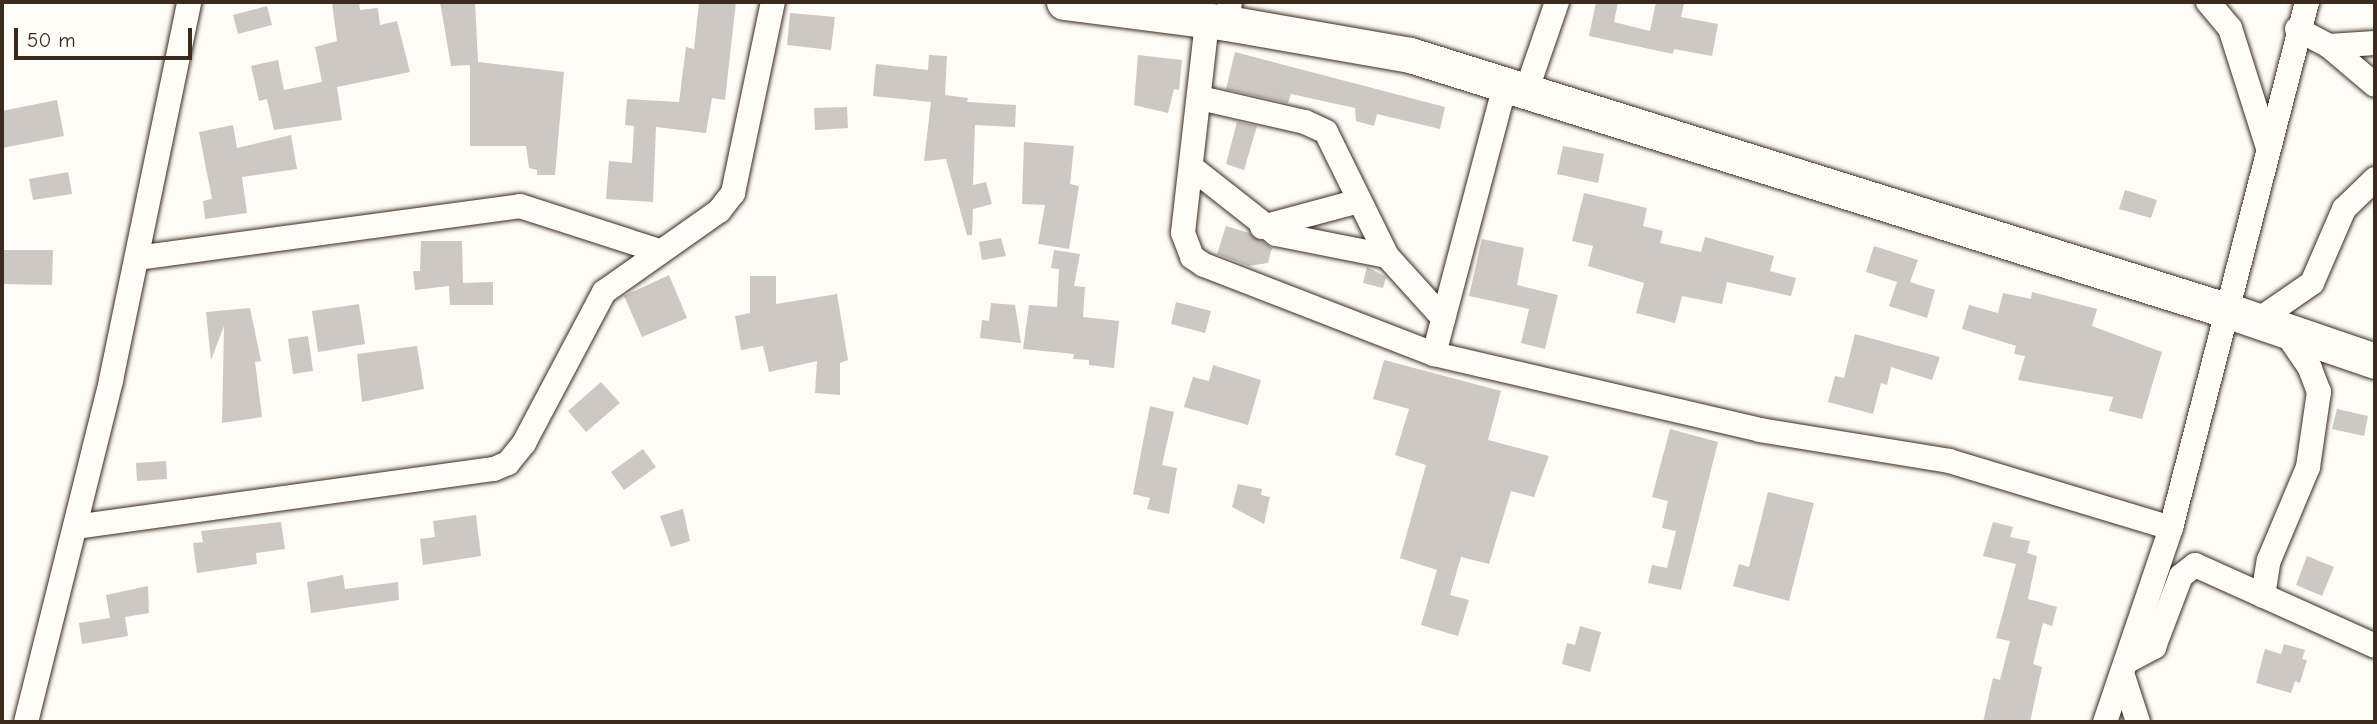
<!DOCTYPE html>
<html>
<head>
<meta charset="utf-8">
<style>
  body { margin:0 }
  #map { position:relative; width:2377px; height:724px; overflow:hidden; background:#fdfcf7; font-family:"Comic Neue",sans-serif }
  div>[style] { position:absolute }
  .building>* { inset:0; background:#cdc8c2 }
  .roads { filter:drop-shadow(0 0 2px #3b2a1e) drop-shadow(0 0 2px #3b2a1e) }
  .street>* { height:24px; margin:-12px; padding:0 12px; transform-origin:12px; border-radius:12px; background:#fdfcf7 }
  .secondary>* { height:35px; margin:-17.5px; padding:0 17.5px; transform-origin:17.5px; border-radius:17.5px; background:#fdfcf7 }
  span { translate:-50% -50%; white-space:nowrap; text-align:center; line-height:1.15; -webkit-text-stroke:5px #fdfcf7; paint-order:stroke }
  .frame { position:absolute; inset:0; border:4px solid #3b2a1e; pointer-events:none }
  .scale { position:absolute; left:14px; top:28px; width:178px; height:32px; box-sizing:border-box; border:4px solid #3b2a1e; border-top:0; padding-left:9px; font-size:21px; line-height:24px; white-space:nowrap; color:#3b2a1e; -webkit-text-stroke:5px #fdfcf7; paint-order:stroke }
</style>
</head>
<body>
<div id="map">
  <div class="building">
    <i style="clip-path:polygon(359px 2px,360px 10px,378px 8px,380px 25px,397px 21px,410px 72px,337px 87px,342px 120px,274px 130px,267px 99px,259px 101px,251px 66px,278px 60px,284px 90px,322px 82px,315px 47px,337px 41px,332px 3px)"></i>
    <i style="clip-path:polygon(440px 2px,475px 2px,478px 62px,564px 72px,555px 175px,537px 175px,537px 170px,529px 168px,526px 146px,470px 146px,470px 65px,451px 66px)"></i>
    <i style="clip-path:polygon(699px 2px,736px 2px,725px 100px,712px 98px,706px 133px,656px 127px,653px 202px,606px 199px,609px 161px,632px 163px,634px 126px,625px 125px,627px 99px,679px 102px,686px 47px,694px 49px)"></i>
    <i style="clip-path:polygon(1596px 2px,1618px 2px,1614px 22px,1650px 31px,1656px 2px,1684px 4px,1681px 17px,1718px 24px,1712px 56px,1674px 49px,1673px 54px,1589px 36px)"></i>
    <i style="clip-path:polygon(267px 6px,272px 25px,238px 34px,233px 15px)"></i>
    <i style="clip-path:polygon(790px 13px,835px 17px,831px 50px,787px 45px)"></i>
    <i style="clip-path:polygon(1235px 52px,1445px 107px,1440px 129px,1377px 114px,1374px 126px,1356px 121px,1355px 108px,1291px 94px,1288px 103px,1226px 89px)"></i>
    <i style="clip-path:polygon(929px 55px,947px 56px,945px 95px,968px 98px,967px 102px,1016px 105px,1015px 127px,975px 125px,973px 185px,986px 182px,992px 204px,973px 209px,972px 235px,967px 235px,946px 159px,924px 161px,931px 102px,873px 96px,876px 64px,928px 70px)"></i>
    <i style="clip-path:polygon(1138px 55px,1182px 60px,1179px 90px,1174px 89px,1168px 113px,1134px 105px)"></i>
    <i style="clip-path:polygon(57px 100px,64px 136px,2px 148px,2px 111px)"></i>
    <i style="clip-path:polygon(847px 107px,848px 128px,815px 130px,814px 108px)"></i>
    <i style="clip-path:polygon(1237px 122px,1257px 126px,1244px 170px,1226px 164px)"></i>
    <i style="clip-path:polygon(233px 125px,237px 148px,291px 135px,297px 169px,242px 177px,247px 213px,205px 219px,203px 201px,212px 199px,199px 132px)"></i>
    <i style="clip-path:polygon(1024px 142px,1074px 146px,1070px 184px,1079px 186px,1069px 249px,1038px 244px,1045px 205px,1022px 204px)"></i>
    <i style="clip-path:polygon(1563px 146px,1604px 154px,1598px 183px,1557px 174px)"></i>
    <i style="clip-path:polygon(68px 172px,72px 194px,33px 200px,29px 179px)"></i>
    <i style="clip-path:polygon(2125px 190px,2157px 200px,2151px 218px,2119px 209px)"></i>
    <i style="clip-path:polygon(1584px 193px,1647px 208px,1643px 226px,1663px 231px,1660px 243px,1701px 252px,1705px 237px,1774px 256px,1770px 271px,1796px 278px,1791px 296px,1727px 282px,1722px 304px,1682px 296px,1675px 323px,1636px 313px,1644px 283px,1588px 266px,1593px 246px,1572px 241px)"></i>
    <i style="clip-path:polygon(1226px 226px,1249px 233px,1272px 248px,1268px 263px,1249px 266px,1217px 254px)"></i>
    <i style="clip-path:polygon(1001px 238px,1006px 256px,982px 260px,979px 242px)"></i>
    <i style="clip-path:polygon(1482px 239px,1524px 248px,1517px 285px,1558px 295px,1545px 349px,1521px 343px,1529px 309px,1469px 296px)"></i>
    <i style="clip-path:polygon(421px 241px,462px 241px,463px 283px,493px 282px,493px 305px,450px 305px,449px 286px,415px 290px,413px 271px,420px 271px)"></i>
    <i style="clip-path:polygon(1874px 246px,1918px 260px,1910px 282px,1935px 290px,1927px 318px,1889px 306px,1897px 282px,1866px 272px)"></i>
    <i style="clip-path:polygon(2px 250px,53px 250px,52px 285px,2px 284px)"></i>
    <i style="clip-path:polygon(1054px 250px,1080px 254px,1074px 286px,1085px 287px,1083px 317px,1119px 321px,1114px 368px,1089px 365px,1089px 360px,1073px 359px,1074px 354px,1023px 349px,1029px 305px,1057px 307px,1059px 269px,1051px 268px)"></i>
    <i style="clip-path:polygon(1367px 267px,1386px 277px,1383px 288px,1363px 283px)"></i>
    <i style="clip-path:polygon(669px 275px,687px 318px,642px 337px,624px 296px)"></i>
    <i style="clip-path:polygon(750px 276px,776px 276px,776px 304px,837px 294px,848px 360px,840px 363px,840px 395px,815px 393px,817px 361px,769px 372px,763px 346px,741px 350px,735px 316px,750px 313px)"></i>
    <i style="clip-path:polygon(2032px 292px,2097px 309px,2092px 326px,2162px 352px,2142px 419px,2109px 411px,2113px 397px,2018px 380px,2025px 356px,2014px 354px,2016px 346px,1962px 329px,1969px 305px,1998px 313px,2003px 293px,2031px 299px)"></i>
    <i style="clip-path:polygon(1176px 302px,1211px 311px,1205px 333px,1171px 324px)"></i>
    <i style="clip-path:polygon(991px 303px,1015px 305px,1021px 343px,980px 338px,982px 320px,989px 321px)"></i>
    <i style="clip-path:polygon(359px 304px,365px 344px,318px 352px,312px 311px)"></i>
    <i style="clip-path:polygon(250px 308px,261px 361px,255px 362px,262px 417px,222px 423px,224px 326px,211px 360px,206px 312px)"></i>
    <i style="clip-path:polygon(1855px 334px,1940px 357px,1932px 380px,1891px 367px,1887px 385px,1881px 383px,1873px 414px,1828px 402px,1835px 376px,1844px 378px)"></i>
    <i style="clip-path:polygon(308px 336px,313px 371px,293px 374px,288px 339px)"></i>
    <i style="clip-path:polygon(417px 346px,424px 389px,362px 402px,357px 354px)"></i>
    <i style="clip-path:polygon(1384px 360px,1501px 391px,1488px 440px,1549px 456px,1534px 497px,1511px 491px,1489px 564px,1461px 557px,1450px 595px,1469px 600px,1458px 636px,1421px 625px,1437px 570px,1400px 558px,1426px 465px,1395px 455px,1409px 409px,1373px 399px)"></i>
    <i style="clip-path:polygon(1213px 365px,1261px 380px,1248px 425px,1184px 407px,1193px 377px,1209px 381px)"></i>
    <i style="clip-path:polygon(601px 382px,620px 403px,586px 432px,568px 411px)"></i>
    <i style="clip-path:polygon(1150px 406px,1174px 412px,1162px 465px,1177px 468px,1169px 514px,1147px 509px,1150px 498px,1133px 494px)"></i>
    <i style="clip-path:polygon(2337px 409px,2368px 416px,2364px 436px,2332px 429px)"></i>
    <i style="clip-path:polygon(1670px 429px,1718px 442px,1681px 590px,1648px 583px,1652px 565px,1667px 568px,1676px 531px,1662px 528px,1668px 501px,1652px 497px)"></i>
    <i style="clip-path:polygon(643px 449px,656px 467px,624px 490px,611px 472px)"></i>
    <i style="clip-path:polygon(166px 461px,167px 479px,137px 481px,136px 463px)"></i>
    <i style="clip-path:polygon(1238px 484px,1262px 489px,1261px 495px,1270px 497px,1264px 524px,1232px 507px)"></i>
    <i style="clip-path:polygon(1768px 492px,1814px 503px,1789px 601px,1733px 586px,1739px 564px,1749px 567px)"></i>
    <i style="clip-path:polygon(683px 509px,690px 541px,671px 547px,660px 516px)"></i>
    <i style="clip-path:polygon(476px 515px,481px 556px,423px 565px,420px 539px,435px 537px,433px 521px)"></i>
    <i style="clip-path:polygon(281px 522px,285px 549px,256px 553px,257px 564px,197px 573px,193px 543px,203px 542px,201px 531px)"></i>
    <i style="clip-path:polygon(1993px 522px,2013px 527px,2010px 537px,2030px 541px,2027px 553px,2037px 556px,2028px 599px,2057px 607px,2052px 626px,2043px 623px,2033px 664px,2042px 667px,2030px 722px,1983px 722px,1993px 678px,2000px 680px,2010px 641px,1996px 638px,2016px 564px,1983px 556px)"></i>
    <i style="clip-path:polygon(2307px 556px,2334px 567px,2322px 596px,2296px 585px)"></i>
    <i style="clip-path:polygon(343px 575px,345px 589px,398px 582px,399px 600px,311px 613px,307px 582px)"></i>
    <i style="clip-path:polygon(148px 586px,149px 613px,125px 617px,128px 636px,82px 644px,79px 623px,110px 618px,106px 595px)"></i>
    <i style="clip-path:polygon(1580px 626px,1601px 632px,1590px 672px,1562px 664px,1567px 643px,1575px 645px)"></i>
    <i style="clip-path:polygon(2284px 644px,2305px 650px,2302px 659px,2307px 660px,2300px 683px,2295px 681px,2291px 693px,2256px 683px,2265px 649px,2281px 654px)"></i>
  </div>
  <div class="roads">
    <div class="street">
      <i style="left:2208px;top:2px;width:34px;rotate:50deg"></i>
      <i style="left:2230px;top:28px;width:126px;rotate:72.4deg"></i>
      <i style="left:1207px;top:22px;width:212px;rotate:96.5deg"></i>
      <i style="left:1183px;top:233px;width:26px;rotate:69deg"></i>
      <i style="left:1192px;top:257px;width:14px;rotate:34deg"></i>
      <i style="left:1204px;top:265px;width:247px;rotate:21.2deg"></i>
      <i style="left:1434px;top:354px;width:335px;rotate:13.1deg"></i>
      <i style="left:1760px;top:430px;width:192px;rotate:9.3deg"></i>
      <i style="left:1949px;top:461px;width:232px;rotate:16.8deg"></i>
      <i style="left:1227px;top:23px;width:21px;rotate:-82deg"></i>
      <i style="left:2297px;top:29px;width:36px;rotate:28deg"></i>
      <i style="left:2329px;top:46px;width:60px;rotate:40.3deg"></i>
      <i style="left:2329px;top:46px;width:46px;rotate:-3.7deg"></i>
      <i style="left:1526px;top:92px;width:95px;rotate:-71deg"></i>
      <i style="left:1200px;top:98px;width:108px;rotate:12.9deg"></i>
      <i style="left:1305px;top:122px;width:23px;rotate:25deg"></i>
      <i style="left:1326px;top:132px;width:138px;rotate:63.8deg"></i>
      <i style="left:1387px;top:256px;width:84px;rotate:47.9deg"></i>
      <i style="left:1191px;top:167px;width:108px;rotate:38.2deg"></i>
      <i style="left:1276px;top:234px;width:113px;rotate:11.2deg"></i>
      <i style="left:1262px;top:227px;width:100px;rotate:-15deg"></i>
      <i style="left:137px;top:258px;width:387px;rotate:-7.7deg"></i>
      <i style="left:520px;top:206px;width:146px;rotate:17.9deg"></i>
      <i style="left:2257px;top:321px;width:67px;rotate:-34.6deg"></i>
      <i style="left:2312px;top:283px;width:81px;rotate:-66.6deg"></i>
      <i style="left:2344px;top:209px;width:43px;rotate:-44.1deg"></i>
      <i style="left:1434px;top:354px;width:277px;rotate:-75.2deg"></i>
      <i style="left:75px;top:527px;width:423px;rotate:-7.9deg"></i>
      <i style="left:494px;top:469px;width:15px;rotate:-23deg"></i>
      <i style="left:508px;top:463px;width:26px;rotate:-51deg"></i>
      <i style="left:524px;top:443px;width:171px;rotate:-62.1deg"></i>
      <i style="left:604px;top:292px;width:141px;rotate:-35.2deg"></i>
      <i style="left:719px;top:211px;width:23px;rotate:-52deg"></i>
      <i style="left:733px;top:193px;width:195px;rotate:-78.2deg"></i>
      <i style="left:2263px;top:596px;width:36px;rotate:-81deg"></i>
      <i style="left:2269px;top:560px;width:101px;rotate:-67.2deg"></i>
      <i style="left:2308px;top:467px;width:76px;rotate:-81.7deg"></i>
      <i style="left:2319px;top:392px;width:26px;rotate:-111deg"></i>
      <i style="left:2310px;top:368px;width:46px;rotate:-124.4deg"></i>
      <i style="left:2128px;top:661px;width:30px;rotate:-28deg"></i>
      <i style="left:2154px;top:647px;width:76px;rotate:-69.2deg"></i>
      <i style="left:2181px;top:576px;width:18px;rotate:-38deg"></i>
      <i style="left:2195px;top:565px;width:197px;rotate:24.2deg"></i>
      <i style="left:2123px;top:676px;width:48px;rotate:71.9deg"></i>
      <i style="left:26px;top:722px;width:352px;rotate:-76deg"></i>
      <i style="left:111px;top:380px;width:386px;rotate:-78.3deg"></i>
      <i style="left:2105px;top:722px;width:205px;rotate:-71.2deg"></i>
      <i style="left:2171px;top:528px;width:543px;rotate:-75.5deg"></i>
    </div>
    <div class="secondary">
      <i style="left:1064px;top:2px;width:164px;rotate:7.3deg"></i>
      <i style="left:1227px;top:23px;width:186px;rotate:9.9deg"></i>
      <i style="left:1410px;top:55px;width:858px;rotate:17.36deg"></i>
      <i style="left:2229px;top:311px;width:154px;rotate:18.9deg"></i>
    </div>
  </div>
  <div class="frame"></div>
  <div class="scale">50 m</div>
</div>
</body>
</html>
